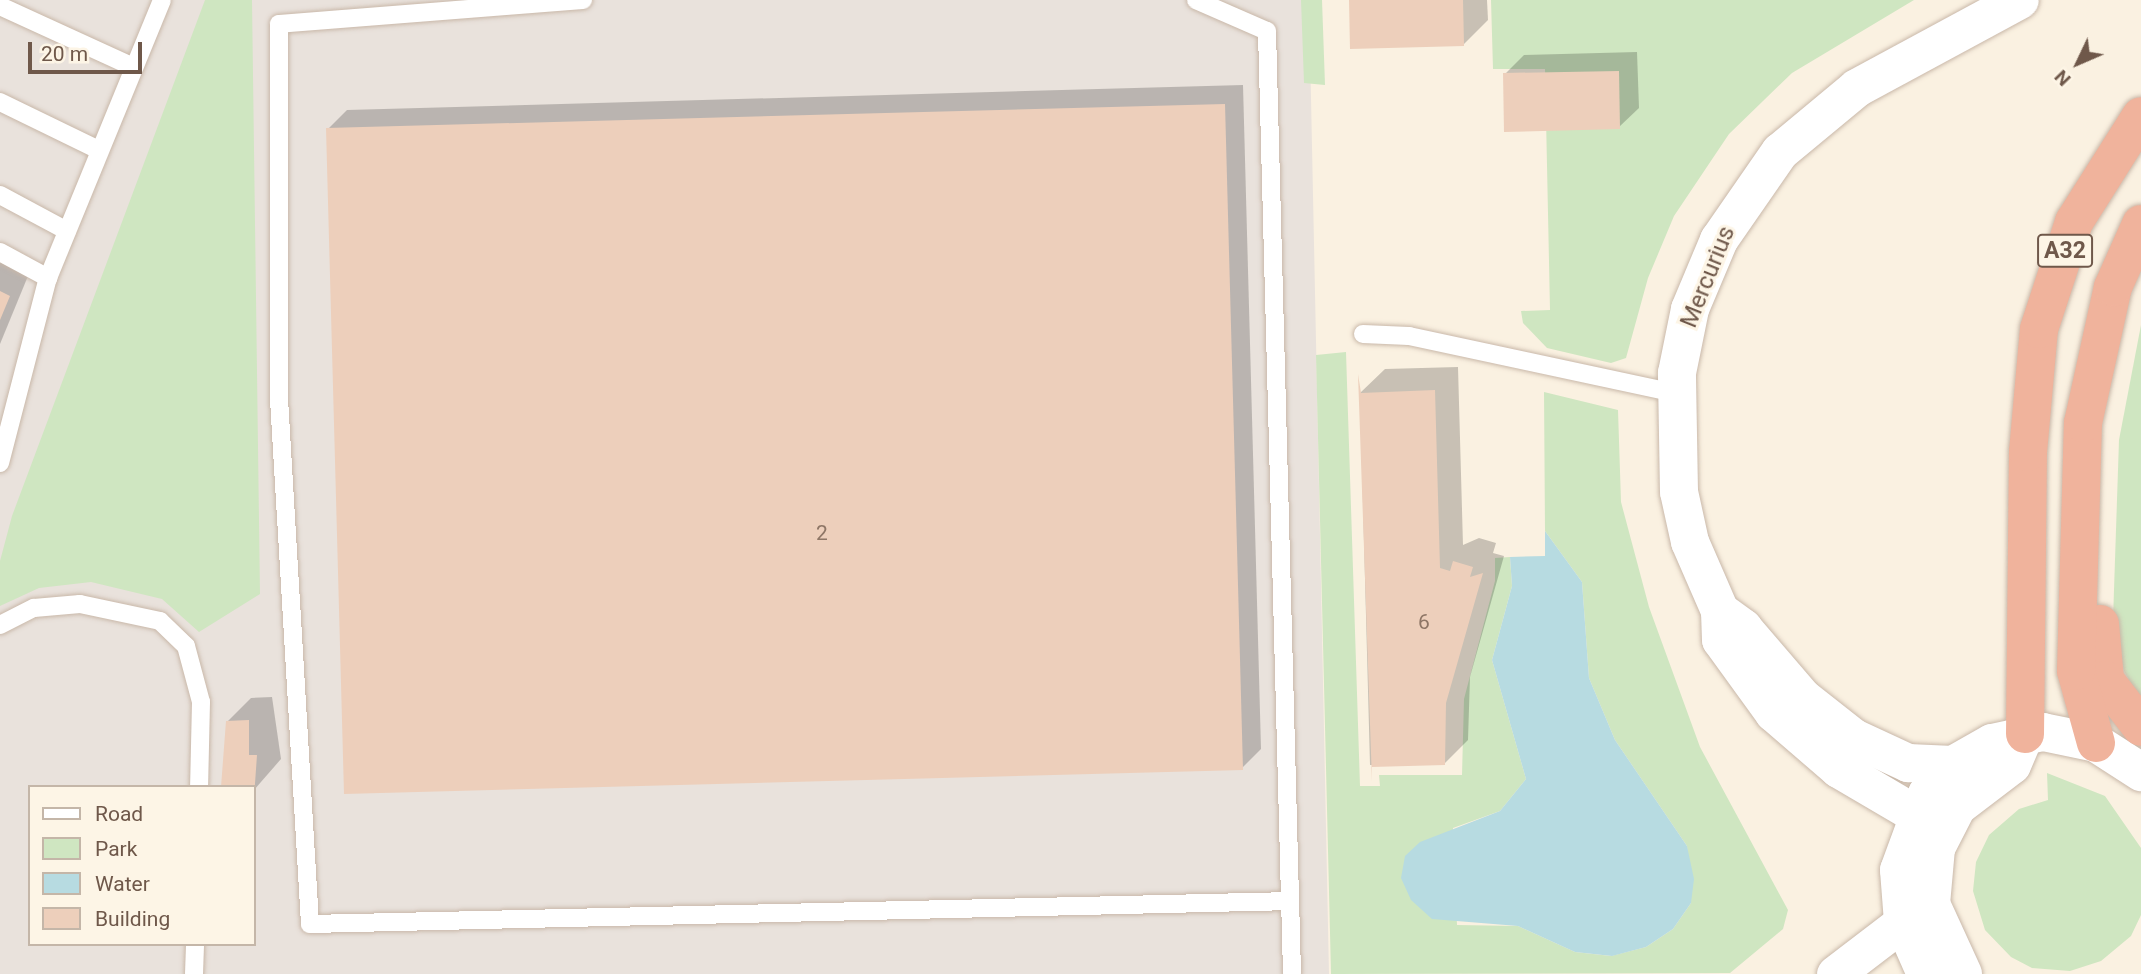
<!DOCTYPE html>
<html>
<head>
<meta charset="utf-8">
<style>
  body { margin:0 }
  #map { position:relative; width:2141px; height:974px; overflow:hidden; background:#faf1e1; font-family:Roboto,sans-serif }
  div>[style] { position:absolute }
  .industrial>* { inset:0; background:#e9e2dc }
  .green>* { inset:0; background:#cfe6c1 }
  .water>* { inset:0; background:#b7dbe1 }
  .shadow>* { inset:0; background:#0003 }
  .building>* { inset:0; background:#edcfbb }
  .roads { filter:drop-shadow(0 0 2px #c9b8a9) drop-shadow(0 0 2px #c9b8a9) }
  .lane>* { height:18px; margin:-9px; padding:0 9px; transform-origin:9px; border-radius:9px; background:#fff }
  .street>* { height:37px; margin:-18.5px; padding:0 18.5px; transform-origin:18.5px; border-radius:18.5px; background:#fff }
  .secondary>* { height:38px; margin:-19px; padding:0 19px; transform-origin:19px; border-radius:19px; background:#fff }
  .highway>* { height:38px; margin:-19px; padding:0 19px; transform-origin:19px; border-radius:19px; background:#f0b39c }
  span { translate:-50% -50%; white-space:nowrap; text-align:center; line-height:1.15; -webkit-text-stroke:6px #fdf5e6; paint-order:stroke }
  .number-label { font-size:21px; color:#8e7666 }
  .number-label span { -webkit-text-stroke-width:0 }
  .shield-label span { padding:2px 5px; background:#fdf5e6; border:2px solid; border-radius:5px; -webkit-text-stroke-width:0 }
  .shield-label { font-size:23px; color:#6f584a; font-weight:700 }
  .street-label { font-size:24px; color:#6f584a }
  .legend { position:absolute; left:28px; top:785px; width:228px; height:161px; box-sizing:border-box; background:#fdf5e6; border:2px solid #c4b6a8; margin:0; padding:9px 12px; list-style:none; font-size:21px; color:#6f584a }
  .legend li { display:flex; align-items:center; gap:14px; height:35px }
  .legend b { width:35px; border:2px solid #c4b6a8 }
  .north { position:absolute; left:2043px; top:28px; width:70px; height:70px; -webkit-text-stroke:5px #fdf5e6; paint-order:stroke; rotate:226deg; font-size:19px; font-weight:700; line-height:28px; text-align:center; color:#6f584a }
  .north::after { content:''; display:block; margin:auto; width:24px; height:32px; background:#6f584a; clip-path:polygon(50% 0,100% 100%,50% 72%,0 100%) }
  .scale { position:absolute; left:28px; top:42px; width:114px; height:32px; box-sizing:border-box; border:4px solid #6f584a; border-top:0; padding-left:9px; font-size:21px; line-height:24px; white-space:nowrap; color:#6f584a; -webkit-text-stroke:5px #fdf5e6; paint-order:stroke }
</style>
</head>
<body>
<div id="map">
  <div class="industrial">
    <i style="clip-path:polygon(evenodd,0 0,1309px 0,1329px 974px,0 974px,0 0,30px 787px,254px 787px,254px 944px,30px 944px,30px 787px)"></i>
  </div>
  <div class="green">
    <i style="clip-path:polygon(205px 0,252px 0,260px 594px,199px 632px,162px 599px,91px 582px,39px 588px,0 606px,0 561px,12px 516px)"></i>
    <i style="clip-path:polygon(1301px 0,1322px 0,1325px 85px,1304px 83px)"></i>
    <i style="clip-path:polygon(1491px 0,1914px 0,1792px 73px,1729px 134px,1674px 216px,1648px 278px,1626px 358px,1611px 363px,1547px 348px,1523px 323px,1521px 311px,1550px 310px,1545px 69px,1493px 69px)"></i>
    <i style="clip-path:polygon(2141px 325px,2141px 702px,2124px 671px,2113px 620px,2119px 440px)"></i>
    <i style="clip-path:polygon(1346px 352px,1360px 786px,1380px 786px,1379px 775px,1462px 775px,1464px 699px,1495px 581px,1495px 558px,1510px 557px,1512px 586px,1492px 660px,1526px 779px,1500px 811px,1453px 828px,1457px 925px,1518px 926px,1575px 952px,1611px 956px,1646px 947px,1673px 929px,1691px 903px,1687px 846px,1615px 740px,1589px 678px,1582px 582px,1545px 531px,1544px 392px,1618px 410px,1621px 502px,1649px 607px,1700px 747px,1788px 910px,1783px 929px,1730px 973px,1331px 974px,1316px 355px)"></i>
    <i style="clip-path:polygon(2047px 773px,2105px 796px,2141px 848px,2141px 915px,2131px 936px,2101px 961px,2070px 971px,2032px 968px,2011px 957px,1985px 930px,1973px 891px,1976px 862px,1989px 835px,2019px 809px,2048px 800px)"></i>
  </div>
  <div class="water">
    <i style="clip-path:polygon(1545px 531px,1582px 582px,1589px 678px,1615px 740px,1687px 846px,1694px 879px,1691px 903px,1673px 929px,1646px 947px,1612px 956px,1575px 952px,1518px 926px,1432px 919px,1411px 900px,1401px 878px,1405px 856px,1420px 842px,1500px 811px,1526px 779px,1492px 660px,1512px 586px,1510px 557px,1545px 556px)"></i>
  </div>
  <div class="shadow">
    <i style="clip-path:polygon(1351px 0,1487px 0,1488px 20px,1464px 44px)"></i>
    <i style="clip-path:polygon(1637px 52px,1639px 108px,1619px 127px,1505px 74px,1524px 55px)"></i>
    <i style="clip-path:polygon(1243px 85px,1261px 749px,1242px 768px,328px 129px,347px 110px)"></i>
    <i style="clip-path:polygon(0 262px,28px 276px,0 344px)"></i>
    <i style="clip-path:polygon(1458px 367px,1463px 545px,1479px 538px,1496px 543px,1493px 553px,1504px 556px,1470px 677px,1468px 740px,1444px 764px,1370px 765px,1360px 393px,1385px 369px)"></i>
    <i style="clip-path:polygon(272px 697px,281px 759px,254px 790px,227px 722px,251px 698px)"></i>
  </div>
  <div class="building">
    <i style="clip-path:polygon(1349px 0,1463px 0,1464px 46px,1350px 49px)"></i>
    <i style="clip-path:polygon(1619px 71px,1620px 129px,1504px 132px,1503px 73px)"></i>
    <i style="clip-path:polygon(1225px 104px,1243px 770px,344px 794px,326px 128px)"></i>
    <i style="clip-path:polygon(0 291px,10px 296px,0 320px)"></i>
    <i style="clip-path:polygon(1358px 374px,1361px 393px,1435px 390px,1440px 568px,1450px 571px,1453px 561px,1473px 567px,1470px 577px,1483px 573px,1446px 703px,1445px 765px,1371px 767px,1372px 782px)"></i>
    <i style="clip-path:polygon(249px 720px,249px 755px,257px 755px,254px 798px,254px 787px,221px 787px,226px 721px)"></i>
  </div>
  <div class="roads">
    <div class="lane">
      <i style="left:583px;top:0;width:305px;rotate:175.5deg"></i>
      <i style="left:279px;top:24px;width:375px;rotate:90deg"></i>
      <i style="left:279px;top:399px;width:526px;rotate:86.62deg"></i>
      <i style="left:310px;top:924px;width:980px;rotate:-1.34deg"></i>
      <i style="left:1196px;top:0;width:77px;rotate:23.6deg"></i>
      <i style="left:1267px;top:31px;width:943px;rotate:88.48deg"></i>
      <i style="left:0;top:6px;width:146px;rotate:24.6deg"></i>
      <i style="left:0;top:102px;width:110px;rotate:25.9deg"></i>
      <i style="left:0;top:195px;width:76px;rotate:28.2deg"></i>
      <i style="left:0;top:252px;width:55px;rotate:28.4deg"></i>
      <i style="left:1363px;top:334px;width:46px;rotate:2.5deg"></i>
      <i style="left:1409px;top:336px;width:272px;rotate:12.1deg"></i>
      <i style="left:0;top:463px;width:191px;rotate:-75.5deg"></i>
      <i style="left:48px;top:278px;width:300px;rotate:-67.7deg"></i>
      <i style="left:0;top:625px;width:38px;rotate:-27deg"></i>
      <i style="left:34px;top:608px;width:46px;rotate:-5deg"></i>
      <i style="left:80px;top:604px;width:82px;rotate:12deg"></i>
      <i style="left:160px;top:621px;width:36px;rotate:44deg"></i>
      <i style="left:186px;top:646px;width:58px;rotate:75deg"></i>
      <i style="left:201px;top:702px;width:85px;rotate:91.3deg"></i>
      <i style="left:194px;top:974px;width:30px;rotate:-88deg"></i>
    </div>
    <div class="street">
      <i style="left:1835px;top:974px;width:86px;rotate:-37.4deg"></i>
    </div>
    <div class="secondary">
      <i style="left:1720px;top:611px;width:29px;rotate:36deg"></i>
      <i style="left:1743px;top:628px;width:92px;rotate:49.4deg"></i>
      <i style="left:1803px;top:698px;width:65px;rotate:38.1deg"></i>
      <i style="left:1854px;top:738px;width:60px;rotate:24.8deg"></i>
      <i style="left:1908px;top:763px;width:45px;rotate:2.5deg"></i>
      <i style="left:1936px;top:848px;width:38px;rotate:-120deg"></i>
      <i style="left:1917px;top:815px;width:91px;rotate:-149.5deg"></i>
      <i style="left:1839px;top:769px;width:86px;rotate:-139.3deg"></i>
      <i style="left:1774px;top:713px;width:90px;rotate:-126deg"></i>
      <i style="left:1721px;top:640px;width:29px;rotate:-92deg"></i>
      <i style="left:1720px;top:611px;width:75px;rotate:-113.5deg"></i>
      <i style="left:1690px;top:542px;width:51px;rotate:-102.4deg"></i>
      <i style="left:1679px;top:492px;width:119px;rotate:-91deg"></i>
      <i style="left:1677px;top:373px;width:65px;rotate:-78.5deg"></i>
      <i style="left:1690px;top:309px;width:75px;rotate:-67.2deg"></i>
      <i style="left:1719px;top:240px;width:107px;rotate:-55.3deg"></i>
      <i style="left:1780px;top:152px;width:100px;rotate:-39.7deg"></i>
      <i style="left:1857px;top:88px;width:185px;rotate:-28.4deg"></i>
      <i style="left:1926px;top:974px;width:57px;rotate:-113.9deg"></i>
      <i style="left:1903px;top:922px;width:52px;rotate:-94.4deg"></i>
      <i style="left:1899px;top:870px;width:81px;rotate:-69.8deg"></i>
      <i style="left:1927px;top:794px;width:39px;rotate:-48deg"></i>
      <i style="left:1953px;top:765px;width:45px;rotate:-29.4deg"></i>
      <i style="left:1992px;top:743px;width:52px;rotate:-12.2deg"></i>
      <i style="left:2043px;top:732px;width:54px;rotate:11.7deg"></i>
      <i style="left:2096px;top:743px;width:54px;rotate:32.8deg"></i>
      <i style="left:1963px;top:974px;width:77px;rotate:-114.6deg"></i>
      <i style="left:1931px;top:904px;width:56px;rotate:-84.9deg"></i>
      <i style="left:1936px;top:848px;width:46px;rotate:-62.9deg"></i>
      <i style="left:1957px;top:807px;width:69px;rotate:-37.4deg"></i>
      <i style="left:2012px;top:765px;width:34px;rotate:-67deg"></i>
    </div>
    <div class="highway">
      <i style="left:2100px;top:624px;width:56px;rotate:84.9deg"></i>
      <i style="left:2105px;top:680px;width:59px;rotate:52.5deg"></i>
      <i style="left:2025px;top:734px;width:282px;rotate:-89.4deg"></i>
      <i style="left:2028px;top:452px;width:123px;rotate:-84.9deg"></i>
      <i style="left:2039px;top:329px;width:113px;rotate:-71.9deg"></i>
      <i style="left:2074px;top:222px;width:125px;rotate:-57.7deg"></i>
      <i style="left:2096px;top:743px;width:75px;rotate:-105.5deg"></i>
      <i style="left:2076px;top:671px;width:248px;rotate:-88.4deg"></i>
      <i style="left:2083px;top:423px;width:139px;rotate:-77.6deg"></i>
      <i style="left:2113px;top:287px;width:69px;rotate:-66deg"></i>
    </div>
  </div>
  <div class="number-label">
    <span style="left:822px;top:533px">2</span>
    <span style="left:1424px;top:622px">6</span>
  </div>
  <div class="shield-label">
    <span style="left:2065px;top:251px">A32</span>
  </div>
  <div class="street-label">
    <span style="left:1708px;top:277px;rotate:-68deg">Mercurius</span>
  </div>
  <ul class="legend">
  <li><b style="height:9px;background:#fff"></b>Road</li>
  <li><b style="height:19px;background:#cfe6c1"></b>Park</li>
  <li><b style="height:19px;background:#b7dbe1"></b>Water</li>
  <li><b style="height:19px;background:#edcfbb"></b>Building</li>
  </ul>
  <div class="north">N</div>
  <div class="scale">20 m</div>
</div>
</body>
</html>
